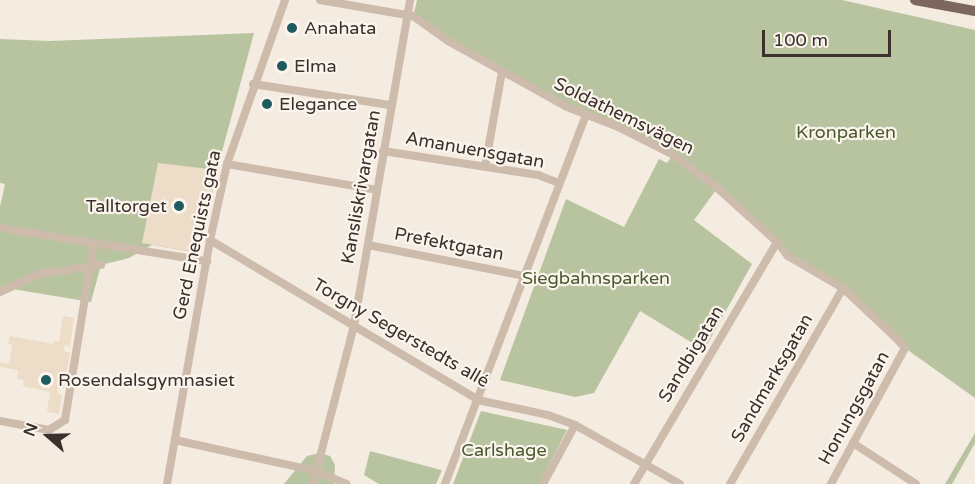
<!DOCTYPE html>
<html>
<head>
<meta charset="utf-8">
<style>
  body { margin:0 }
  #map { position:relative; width:975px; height:484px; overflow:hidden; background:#f4ebe1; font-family:"Varela Round",sans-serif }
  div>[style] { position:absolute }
  .green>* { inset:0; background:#b8c4a0 }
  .plaza>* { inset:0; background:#ecdcc8 }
  .minor>* { height:8px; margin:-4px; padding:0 4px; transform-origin:4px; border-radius:4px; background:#cdbbac }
  .major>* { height:10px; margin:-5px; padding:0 5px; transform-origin:5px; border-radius:5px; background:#7d675c }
  .dots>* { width:16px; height:16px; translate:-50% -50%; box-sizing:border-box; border:3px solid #fbf5ee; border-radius:50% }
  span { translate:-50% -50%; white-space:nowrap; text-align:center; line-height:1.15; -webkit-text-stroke:4.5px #fbf5ee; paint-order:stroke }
  .poi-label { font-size:18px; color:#3b302b }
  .left { translate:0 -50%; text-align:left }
  .right { translate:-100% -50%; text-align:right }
  .street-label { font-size:18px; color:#3b302b }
  .park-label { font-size:18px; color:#4a5a2e }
  .north { position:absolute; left:18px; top:406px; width:60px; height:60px; -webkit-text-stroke:4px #fbf5ee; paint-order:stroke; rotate:290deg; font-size:16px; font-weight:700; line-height:24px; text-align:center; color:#3b302b }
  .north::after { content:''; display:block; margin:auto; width:21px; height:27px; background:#3b302b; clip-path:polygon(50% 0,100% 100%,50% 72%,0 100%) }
  .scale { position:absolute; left:762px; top:30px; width:129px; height:27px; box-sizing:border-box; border:3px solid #3b302b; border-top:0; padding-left:8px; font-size:18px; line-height:21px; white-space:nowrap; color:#3b302b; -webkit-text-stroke:4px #fbf5ee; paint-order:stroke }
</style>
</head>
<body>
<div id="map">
  <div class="green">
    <i style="clip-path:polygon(417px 0,842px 0,975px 30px,975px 398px,905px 348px,843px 288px,802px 265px,689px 165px,568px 105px,413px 17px)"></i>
    <i style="clip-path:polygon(254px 33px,217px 170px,199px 253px,152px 245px,129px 258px,101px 265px,91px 302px,0 287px,0 207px,5px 184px,0 183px,0 39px,49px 41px)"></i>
    <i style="clip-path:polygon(672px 156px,716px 190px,694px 220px,752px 264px,704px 350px,640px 311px,594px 393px,575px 397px,500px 380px,566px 199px,624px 227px,659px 159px,667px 163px)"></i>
    <i style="clip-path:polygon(481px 411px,567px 430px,539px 484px,453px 484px)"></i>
    <i style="clip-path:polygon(975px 433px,975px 443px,952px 484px,945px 484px)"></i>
    <i style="clip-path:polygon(370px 451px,441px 470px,442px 470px,436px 484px,379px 484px,364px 475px)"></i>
    <i style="clip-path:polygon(320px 453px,330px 456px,335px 465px,334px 484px,284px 484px,307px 456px)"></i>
  </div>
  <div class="plaza">
    <i style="clip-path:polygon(158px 163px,217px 170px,199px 253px,142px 243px)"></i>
    <i style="clip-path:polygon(63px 316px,74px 318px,70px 346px,65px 345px,64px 351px,70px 353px,64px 388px,58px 387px,57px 393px,62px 395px,59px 414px,47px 412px,50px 392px,23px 386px,24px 380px,17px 379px,18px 370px,0 367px,0 362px,9px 364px,12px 345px,8px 344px,10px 336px,54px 344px,54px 341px,59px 342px)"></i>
  </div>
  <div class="minor">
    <i style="left:320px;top:0;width:94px;rotate:9.8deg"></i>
    <i style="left:413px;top:16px;width:43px;rotate:35.5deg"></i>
    <i style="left:448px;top:41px;width:136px;rotate:29deg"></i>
    <i style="left:567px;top:107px;width:55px;rotate:21.4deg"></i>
    <i style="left:618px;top:127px;width:60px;rotate:26.6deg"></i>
    <i style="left:672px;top:154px;width:52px;rotate:36.4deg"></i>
    <i style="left:714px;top:185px;width:85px;rotate:42.1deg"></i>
    <i style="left:777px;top:242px;width:18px;rotate:52deg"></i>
    <i style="left:788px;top:256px;width:64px;rotate:30.2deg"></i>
    <i style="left:843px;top:288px;width:70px;rotate:43.3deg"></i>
    <i style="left:894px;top:336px;width:16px;rotate:47deg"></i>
    <i style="left:905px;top:348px;width:155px;rotate:118.6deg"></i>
    <i style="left:253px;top:84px;width:140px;rotate:8.7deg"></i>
    <i style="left:383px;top:151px;width:157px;rotate:8.8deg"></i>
    <i style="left:538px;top:175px;width:22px;rotate:21deg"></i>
    <i style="left:227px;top:164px;width:152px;rotate:9.8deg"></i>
    <i style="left:485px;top:167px;width:97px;rotate:-79.9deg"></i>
    <i style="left:0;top:228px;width:210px;rotate:9.1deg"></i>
    <i style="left:210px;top:240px;width:312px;rotate:30.8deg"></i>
    <i style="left:478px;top:400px;width:72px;rotate:12.1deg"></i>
    <i style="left:548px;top:415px;width:29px;rotate:20deg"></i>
    <i style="left:575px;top:425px;width:120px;rotate:29.3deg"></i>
    <i style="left:368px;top:245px;width:160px;rotate:11.2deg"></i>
    <i style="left:0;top:292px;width:43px;rotate:-24.8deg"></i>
    <i style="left:39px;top:274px;width:63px;rotate:-8.3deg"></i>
    <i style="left:0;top:421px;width:50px;rotate:10.4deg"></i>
    <i style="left:49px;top:430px;width:19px;rotate:-32deg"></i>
    <i style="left:65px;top:420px;width:179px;rotate:-80.7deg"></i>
    <i style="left:175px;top:440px;width:144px;rotate:12.4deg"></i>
    <i style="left:316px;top:471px;width:33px;rotate:23deg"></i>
    <i style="left:853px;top:443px;width:75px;rotate:33.1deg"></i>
    <i style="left:167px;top:484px;width:248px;rotate:-80deg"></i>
    <i style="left:210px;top:240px;width:78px;rotate:-77.4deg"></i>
    <i style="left:227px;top:164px;width:174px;rotate:-70.5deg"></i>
    <i style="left:313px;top:484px;width:164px;rotate:-75.5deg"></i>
    <i style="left:354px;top:325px;width:330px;rotate:-80.2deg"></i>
    <i style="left:445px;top:484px;width:396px;rotate:-69.1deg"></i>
    <i style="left:543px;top:484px;width:67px;rotate:-61.5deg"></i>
    <i style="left:634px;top:484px;width:281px;rotate:-59.4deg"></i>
    <i style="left:730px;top:484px;width:226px;rotate:-60deg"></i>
  </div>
  <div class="major">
    <i style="left:915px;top:0;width:61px;rotate:10.4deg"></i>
  </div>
  <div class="dots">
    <i style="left:292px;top:28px;background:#1f5a5e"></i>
    <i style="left:282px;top:66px;background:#1f5a5e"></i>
    <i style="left:267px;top:104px;background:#1f5a5e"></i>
    <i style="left:179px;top:206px;background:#1f5a5e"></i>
    <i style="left:46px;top:380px;background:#1f5a5e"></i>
  </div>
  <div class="poi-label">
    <span class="left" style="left:304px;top:28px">Anahata</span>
    <span class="left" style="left:294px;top:66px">Elma</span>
    <span class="left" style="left:279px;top:104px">Elegance</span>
    <span class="right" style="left:167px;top:206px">Talltorget</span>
    <span class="left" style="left:58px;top:380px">Rosendalsgymnasiet</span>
  </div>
  <div class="street-label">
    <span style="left:624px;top:116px;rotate:26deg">Soldathemsvägen</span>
    <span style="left:475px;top:150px;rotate:10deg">Amanuensgatan</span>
    <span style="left:361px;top:187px;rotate:-80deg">Kansliskrivargatan</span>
    <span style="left:197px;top:235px;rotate:-78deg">Gerd Enequists gata</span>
    <span style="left:449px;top:244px;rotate:11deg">Prefektgatan</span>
    <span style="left:401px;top:333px;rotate:30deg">Torgny Segerstedts allé</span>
    <span style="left:691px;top:354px;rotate:-59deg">Sandbigatan</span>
    <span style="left:772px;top:378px;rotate:-60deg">Sandmarksgatan</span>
    <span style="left:854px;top:408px;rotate:-61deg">Honungsgatan</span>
  </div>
  <div class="park-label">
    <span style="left:846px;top:132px">Kronparken</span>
    <span style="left:596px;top:278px">Siegbahnsparken</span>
    <span style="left:504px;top:450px">Carlshage</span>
  </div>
  <div class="north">N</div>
  <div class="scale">100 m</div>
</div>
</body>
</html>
